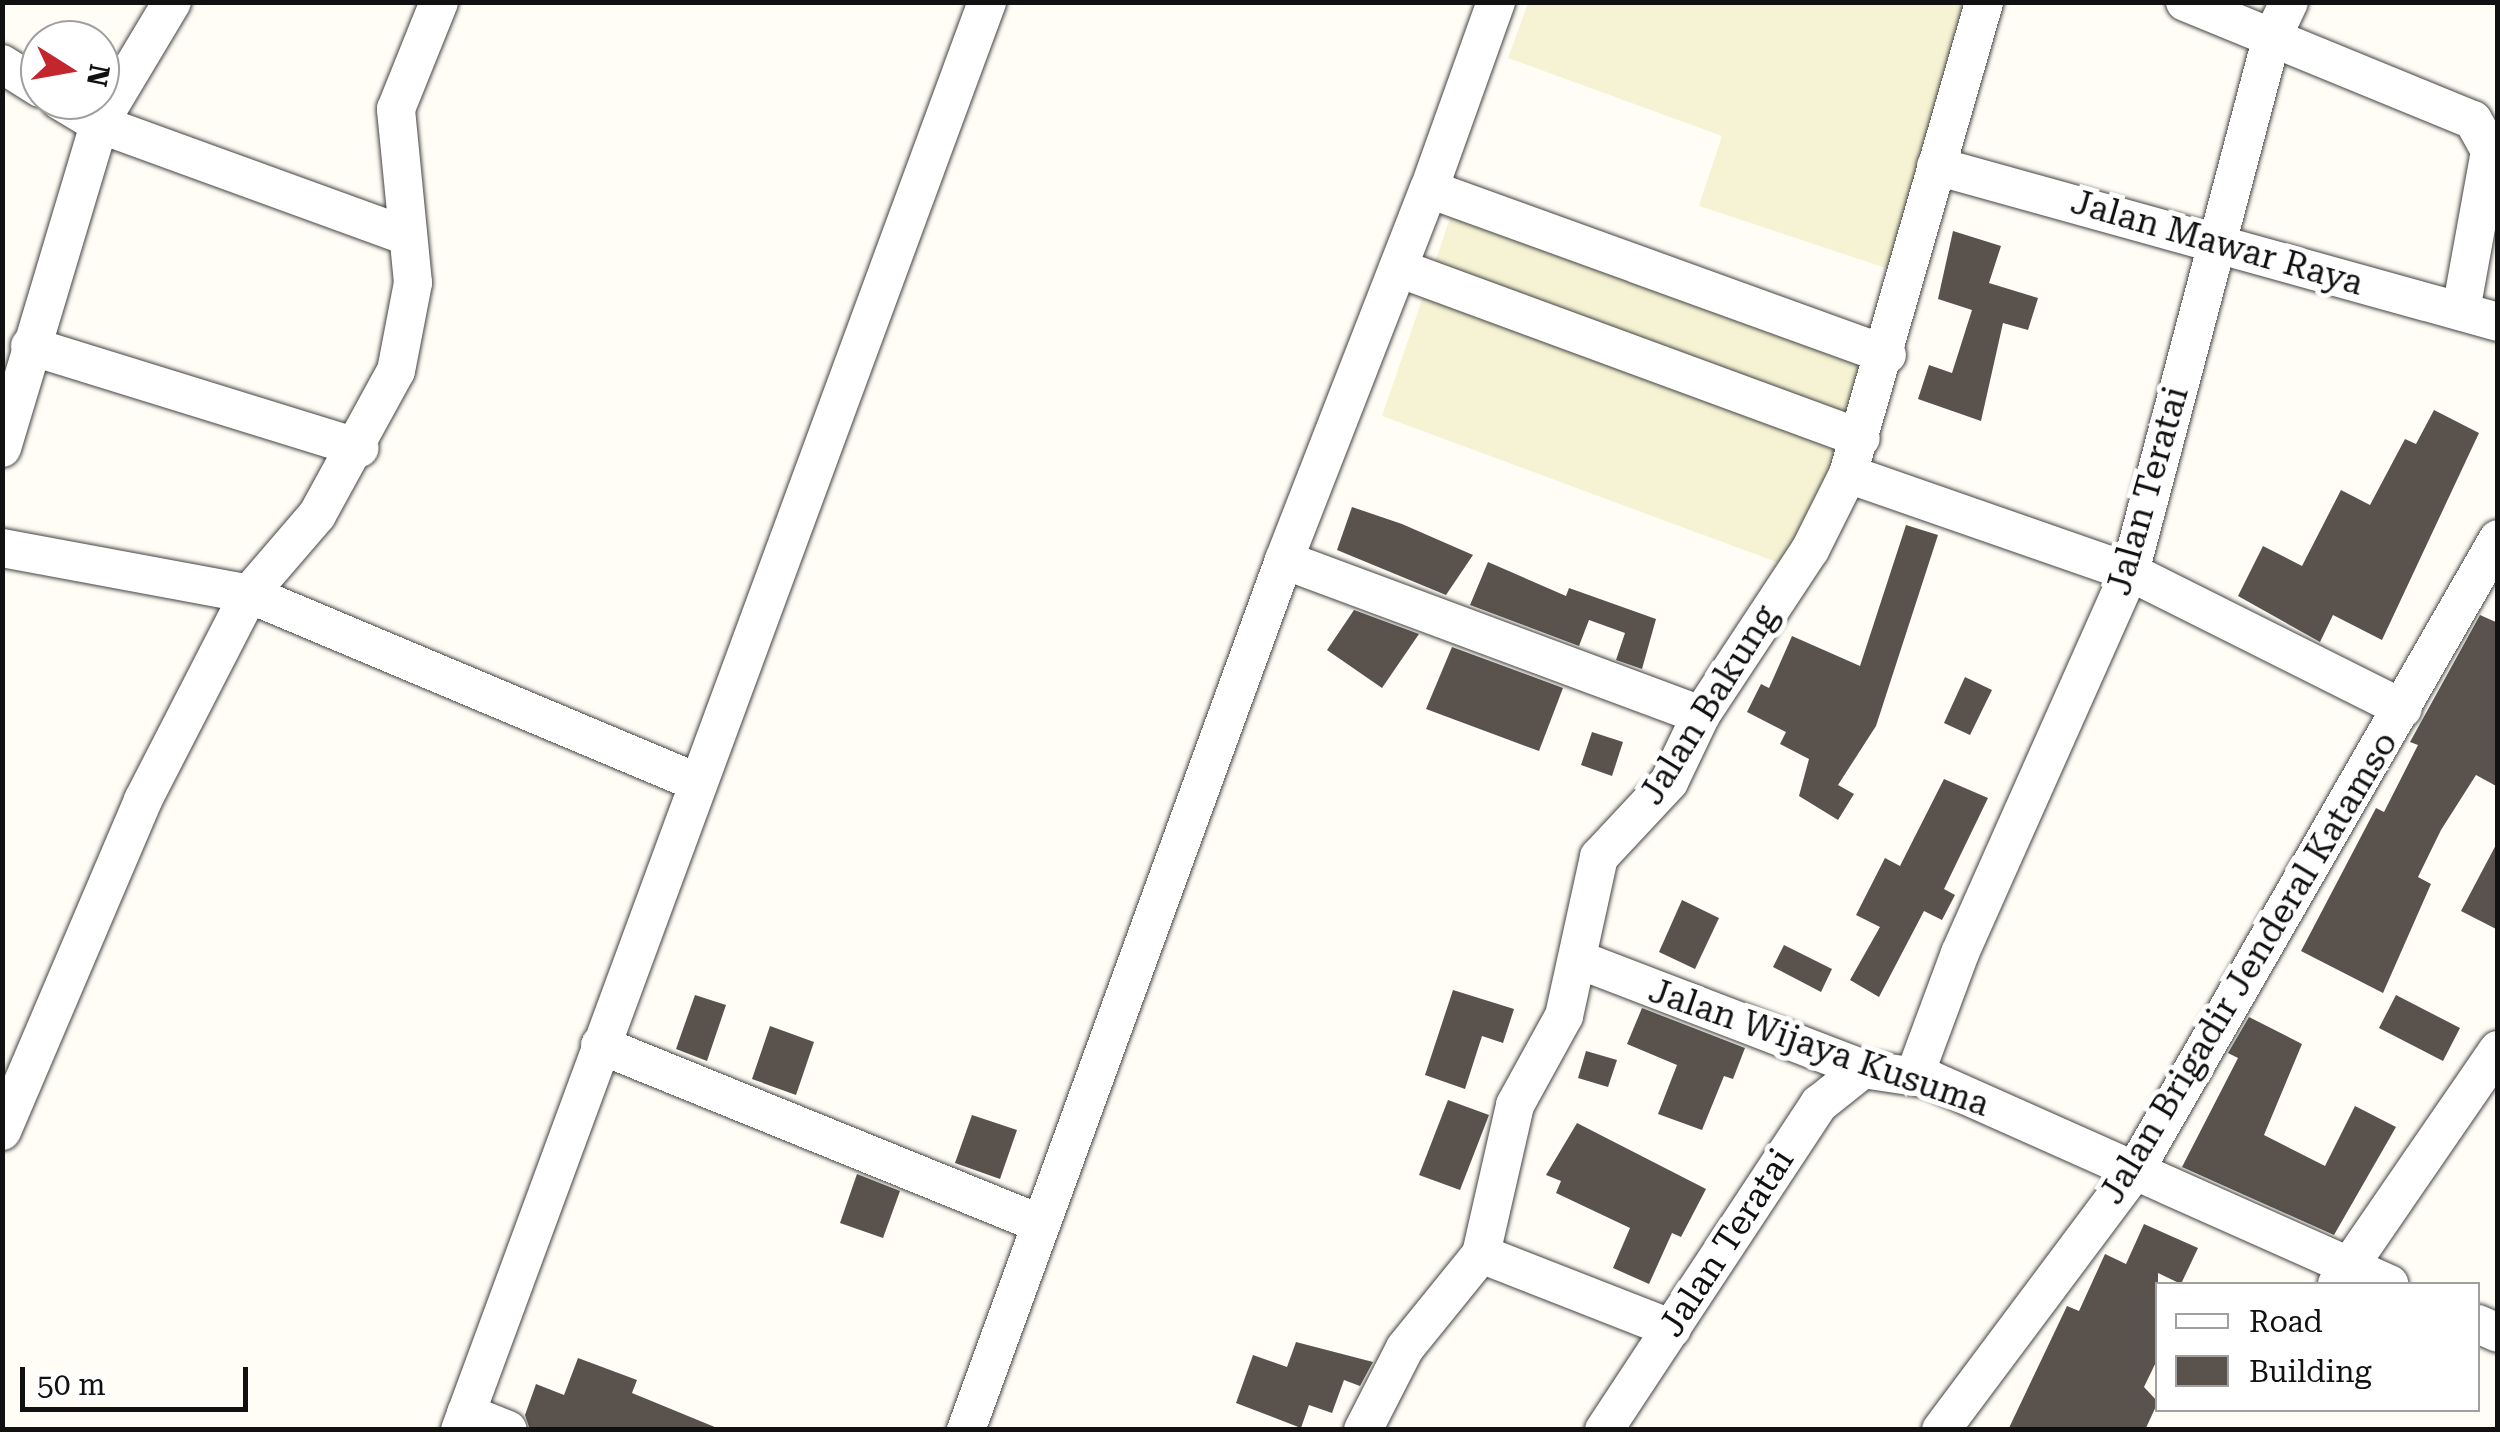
<!DOCTYPE html>
<html>
<head>
<meta charset="utf-8">
<style>
  body { margin:0 }
  #map { position:relative; width:2500px; height:1432px; overflow:hidden; background:#fffdf5; font-family:"Roboto Serif",serif }
  div>[style] { position:absolute }
  .farmland>* { inset:0; background:#f6f3d4 }
  .building>* { inset:0; background:#5a524d }
  .roads { filter:drop-shadow(0 0 2px #444) drop-shadow(0 0 2px #444) }
  .minor>* { height:38px; margin:-19px; padding:0 19px; transform-origin:19px; border-radius:19px; background:#fff }
  span { translate:-50% -50%; white-space:nowrap; text-align:center; line-height:1.15; -webkit-text-stroke:10px #fff; paint-order:stroke }
  .street-label { font-size:35px; color:#111 }
  .frame { position:absolute; inset:0; border:5px solid #111; pointer-events:none }
  .legend { position:absolute; left:2155px; top:1282px; width:325px; height:130px; box-sizing:border-box; background:#fff; border:2px solid #a0a0a0; margin:0; padding:12px 18px; list-style:none; font-size:30px; color:#111 }
  .legend li { display:flex; align-items:center; gap:20px; height:50px }
  .legend b { width:50px; border:2px solid #a0a0a0 }
  .north { position:absolute; left:20px; top:20px; width:100px; height:100px; box-sizing:border-box; background:#fff; border:2px solid #a0a0a0; border-radius:50%; rotate:101deg; font-size:28px; font-weight:700; line-height:40px; text-align:center; color:#111 }
  .north::after { content:''; display:block; margin:auto; width:35px; height:45px; background:#c4262e; clip-path:polygon(50% 0,100% 100%,50% 72%,0 100%) }
  .scale { position:absolute; left:20px; top:1367px; width:228px; height:45px; box-sizing:border-box; border:5px solid #111; border-top:0; padding-left:12px; font-size:30px; line-height:35px; white-space:nowrap; color:#111; -webkit-text-stroke:8px #fff; paint-order:stroke }
</style>
</head>
<body>
<div id="map">
  <div class="farmland">
    <i style="clip-path:polygon(1528px 3px,1992px 3px,1913px 277px,1699px 206px,1722px 136px,1508px 58px)"></i>
    <i style="clip-path:polygon(1456px 201px,1876px 350px,1806px 573px,1382px 416px)"></i>
  </div>
  <div class="building">
    <i style="clip-path:polygon(1953px 231px,2001px 246px,1989px 283px,2038px 298px,2028px 330px,2003px 323px,1981px 421px,1918px 399px,1929px 365px,1952px 373px,1972px 310px,1938px 299px)"></i>
    <i style="clip-path:polygon(2434px 410px,2479px 433px,2382px 640px,2333px 615px,2320px 642px,2238px 596px,2263px 546px,2302px 566px,2341px 490px,2370px 505px,2405px 439px,2416px 444px)"></i>
    <i style="clip-path:polygon(1352px 507px,1402px 524px,1473px 555px,1446px 595px,1337px 550px)"></i>
    <i style="clip-path:polygon(1906px 525px,1938px 535px,1876px 726px,1838px 785px,1854px 794px,1838px 820px,1799px 796px,1809px 759px,1780px 744px,1786px 732px,1747px 712px,1761px 684px,1769px 688px,1792px 636px,1860px 666px)"></i>
    <i style="clip-path:polygon(1488px 562px,1566px 596px,1569px 588px,1656px 619px,1642px 669px,1616px 660px,1625px 633px,1589px 620px,1579px 646px,1470px 605px)"></i>
    <i style="clip-path:polygon(1354px 610px,1419px 634px,1382px 688px,1327px 650px)"></i>
    <i style="clip-path:polygon(2480px 615px,2498px 623px,2498px 787px,2476px 775px,2441px 830px,2418px 877px,2431px 884px,2383px 993px,2301px 951px,2376px 808px,2384px 812px,2418px 745px,2410px 742px)"></i>
    <i style="clip-path:polygon(1452px 647px,1563px 688px,1539px 751px,1426px 709px)"></i>
    <i style="clip-path:polygon(1965px 677px,1992px 690px,1970px 735px,1944px 723px)"></i>
    <i style="clip-path:polygon(1592px 732px,1623px 742px,1612px 776px,1581px 765px)"></i>
    <i style="clip-path:polygon(1944px 779px,1988px 798px,1944px 889px,1955px 895px,1942px 920px,1924px 911px,1879px 997px,1850px 980px,1880px 927px,1856px 915px,1885px 858px,1900px 866px)"></i>
    <i style="clip-path:polygon(2498px 841px,2498px 930px,2461px 911px)"></i>
    <i style="clip-path:polygon(1682px 900px,1719px 918px,1695px 969px,1659px 952px)"></i>
    <i style="clip-path:polygon(1784px 945px,1832px 969px,1821px 992px,1773px 967px)"></i>
    <i style="clip-path:polygon(1453px 990px,1514px 1009px,1503px 1043px,1482px 1036px,1465px 1089px,1425px 1075px)"></i>
    <i style="clip-path:polygon(695px 995px,726px 1005px,707px 1061px,676px 1049px)"></i>
    <i style="clip-path:polygon(2396px 995px,2460px 1028px,2443px 1061px,2379px 1028px)"></i>
    <i style="clip-path:polygon(1642px 1008px,1745px 1048px,1733px 1079px,1724px 1076px,1702px 1130px,1658px 1114px,1677px 1065px,1627px 1044px)"></i>
    <i style="clip-path:polygon(2249px 1017px,2302px 1044px,2264px 1135px,2325px 1166px,2355px 1106px,2396px 1127px,2334px 1235px,2182px 1167px,2238px 1058px,2228px 1053px)"></i>
    <i style="clip-path:polygon(770px 1026px,814px 1042px,796px 1095px,752px 1079px)"></i>
    <i style="clip-path:polygon(1586px 1051px,1617px 1060px,1608px 1087px,1578px 1078px)"></i>
    <i style="clip-path:polygon(1448px 1100px,1489px 1115px,1460px 1190px,1419px 1175px)"></i>
    <i style="clip-path:polygon(972px 1115px,1017px 1130px,1000px 1179px,955px 1163px)"></i>
    <i style="clip-path:polygon(1577px 1123px,1706px 1189px,1681px 1237px,1672px 1233px,1649px 1284px,1613px 1268px,1630px 1228px,1556px 1193px,1561px 1181px,1546px 1175px)"></i>
    <i style="clip-path:polygon(857px 1174px,900px 1191px,883px 1238px,840px 1223px)"></i>
    <i style="clip-path:polygon(2144px 1224px,2198px 1248px,2181px 1284px,2158px 1273px,2158px 1358px,2144px 1387px,2158px 1402px,2145px 1430px,2008px 1430px,2067px 1306px,2079px 1311px,2105px 1254px,2126px 1264px)"></i>
    <i style="clip-path:polygon(1296px 1342px,1373px 1362px,1360px 1386px,1344px 1380px,1332px 1413px,1309px 1405px,1301px 1428px,1236px 1403px,1253px 1355px,1287px 1367px)"></i>
    <i style="clip-path:polygon(578px 1358px,637px 1380px,632px 1393px,722px 1430px,530px 1430px,525px 1415px,536px 1384px,564px 1395px)"></i>
  </div>
  <div class="roads">
    <div class="minor">
      <i style="left:1496px;top:2px;width:199px;rotate:109.7deg"></i>
      <i style="left:1429px;top:189px;width:487px;rotate:19.9deg"></i>
      <i style="left:2185px;top:2px;width:311px;rotate:22.3deg"></i>
      <i style="left:2473px;top:120px;width:35px;rotate:61deg"></i>
      <i style="left:2490px;top:151px;width:163px;rotate:100.3deg"></i>
      <i style="left:2px;top:64px;width:45px;rotate:32.3deg"></i>
      <i style="left:59px;top:100px;width:47px;rotate:31deg"></i>
      <i style="left:99px;top:124px;width:328px;rotate:20deg"></i>
      <i style="left:1936px;top:166px;width:583px;rotate:15.51deg"></i>
      <i style="left:1398px;top:268px;width:493px;rotate:20.2deg"></i>
      <i style="left:30px;top:346px;width:345px;rotate:17.2deg"></i>
      <i style="left:2px;top:448px;width:338px;rotate:-73.3deg"></i>
      <i style="left:99px;top:124px;width:142px;rotate:-59.1deg"></i>
      <i style="left:1848px;top:474px;width:299px;rotate:19.2deg"></i>
      <i style="left:2130px;top:572px;width:305px;rotate:26.6deg"></i>
      <i style="left:2px;top:548px;width:251px;rotate:10.5deg"></i>
      <i style="left:249px;top:594px;width:487px;rotate:22.8deg"></i>
      <i style="left:1284px;top:560px;width:445px;rotate:20.4deg"></i>
      <i style="left:1577px;top:959px;width:306px;rotate:21deg"></i>
      <i style="left:1863px;top:1069px;width:67px;rotate:8.6deg"></i>
      <i style="left:1929px;top:1079px;width:504px;rotate:24.02deg"></i>
      <i style="left:600px;top:1045px;width:476px;rotate:22.1deg"></i>
      <i style="left:1915px;top:1074px;width:129px;rotate:-69.6deg"></i>
      <i style="left:1960px;top:953px;width:417px;rotate:-66deg"></i>
      <i style="left:2130px;top:572px;width:550px;rotate:-75.16deg"></i>
      <i style="left:2271px;top:40px;width:42px;rotate:-64.7deg"></i>
      <i style="left:2px;top:1131px;width:360px;rotate:-66.9deg"></i>
      <i style="left:143px;top:800px;width:232px;rotate:-62.8deg"></i>
      <i style="left:249px;top:594px;width:104px;rotate:-49.3deg"></i>
      <i style="left:317px;top:515px;width:164px;rotate:-61.3deg"></i>
      <i style="left:396px;top:371px;width:90px;rotate:-79.1deg"></i>
      <i style="left:413px;top:283px;width:175px;rotate:-95.6deg"></i>
      <i style="left:396px;top:109px;width:115px;rotate:-68.1deg"></i>
      <i style="left:1481px;top:1254px;width:205px;rotate:21.4deg"></i>
      <i style="left:2337px;top:1284px;width:284px;rotate:-55.5deg"></i>
      <i style="left:2478px;top:1324px;width:22px;rotate:24deg"></i>
      <i style="left:466px;top:1413px;width:45px;rotate:22deg"></i>
      <i style="left:460px;top:1430px;width:1522px;rotate:-69.74deg"></i>
      <i style="left:966px;top:1430px;width:926px;rotate:-69.92deg"></i>
      <i style="left:1284px;top:560px;width:398px;rotate:-68.7deg"></i>
      <i style="left:1363px;top:1430px;width:92px;rotate:-62.9deg"></i>
      <i style="left:1405px;top:1348px;width:121px;rotate:-51deg"></i>
      <i style="left:1481px;top:1254px;width:153px;rotate:-77.1deg"></i>
      <i style="left:1515px;top:1105px;width:102px;rotate:-61.2deg"></i>
      <i style="left:1564px;top:1016px;width:163px;rotate:-77.6deg"></i>
      <i style="left:1599px;top:857px;width:103px;rotate:-47deg"></i>
      <i style="left:1669px;top:782px;width:74px;rotate:-64.5deg"></i>
      <i style="left:1701px;top:715px;width:198px;rotate:-56.6deg"></i>
      <i style="left:1810px;top:550px;width:85px;rotate:-63.4deg"></i>
      <i style="left:1848px;top:474px;width:491px;rotate:-73.9deg"></i>
      <i style="left:1604px;top:1430px;width:391px;rotate:-56.6deg"></i>
      <i style="left:1819px;top:1104px;width:56px;rotate:-38.5deg"></i>
      <i style="left:1941px;top:1430px;width:322px;rotate:-53.2deg"></i>
      <i style="left:2134px;top:1172px;width:730px;rotate:-60.1deg"></i>
    </div>
  </div>
  <div class="street-label">
    <span style="left:2217px;top:243px;rotate:16deg">Jalan Mawar Raya</span>
    <span style="left:2148px;top:491px;rotate:-74deg">Jalan Teratai</span>
    <span style="left:1709px;top:705px;rotate:-58deg">Jalan Bakung</span>
    <span style="left:2249px;top:968px;rotate:-59deg">Jalan Brigadir Jenderal Katamso</span>
    <span style="left:1819px;top:1048px;rotate:19deg">Jalan Wijaya Kusuma</span>
    <span style="left:1727px;top:1243px;rotate:-57deg">Jalan Teratai</span>
  </div>
  <div class="frame"></div>
  <ul class="legend">
  <li><b style="height:12px;background:#fff"></b>Road</li>
  <li><b style="height:28px;background:#5a524d"></b>Building</li>
  </ul>
  <div class="north">N</div>
  <div class="scale">50 m</div>
</div>
</body>
</html>
